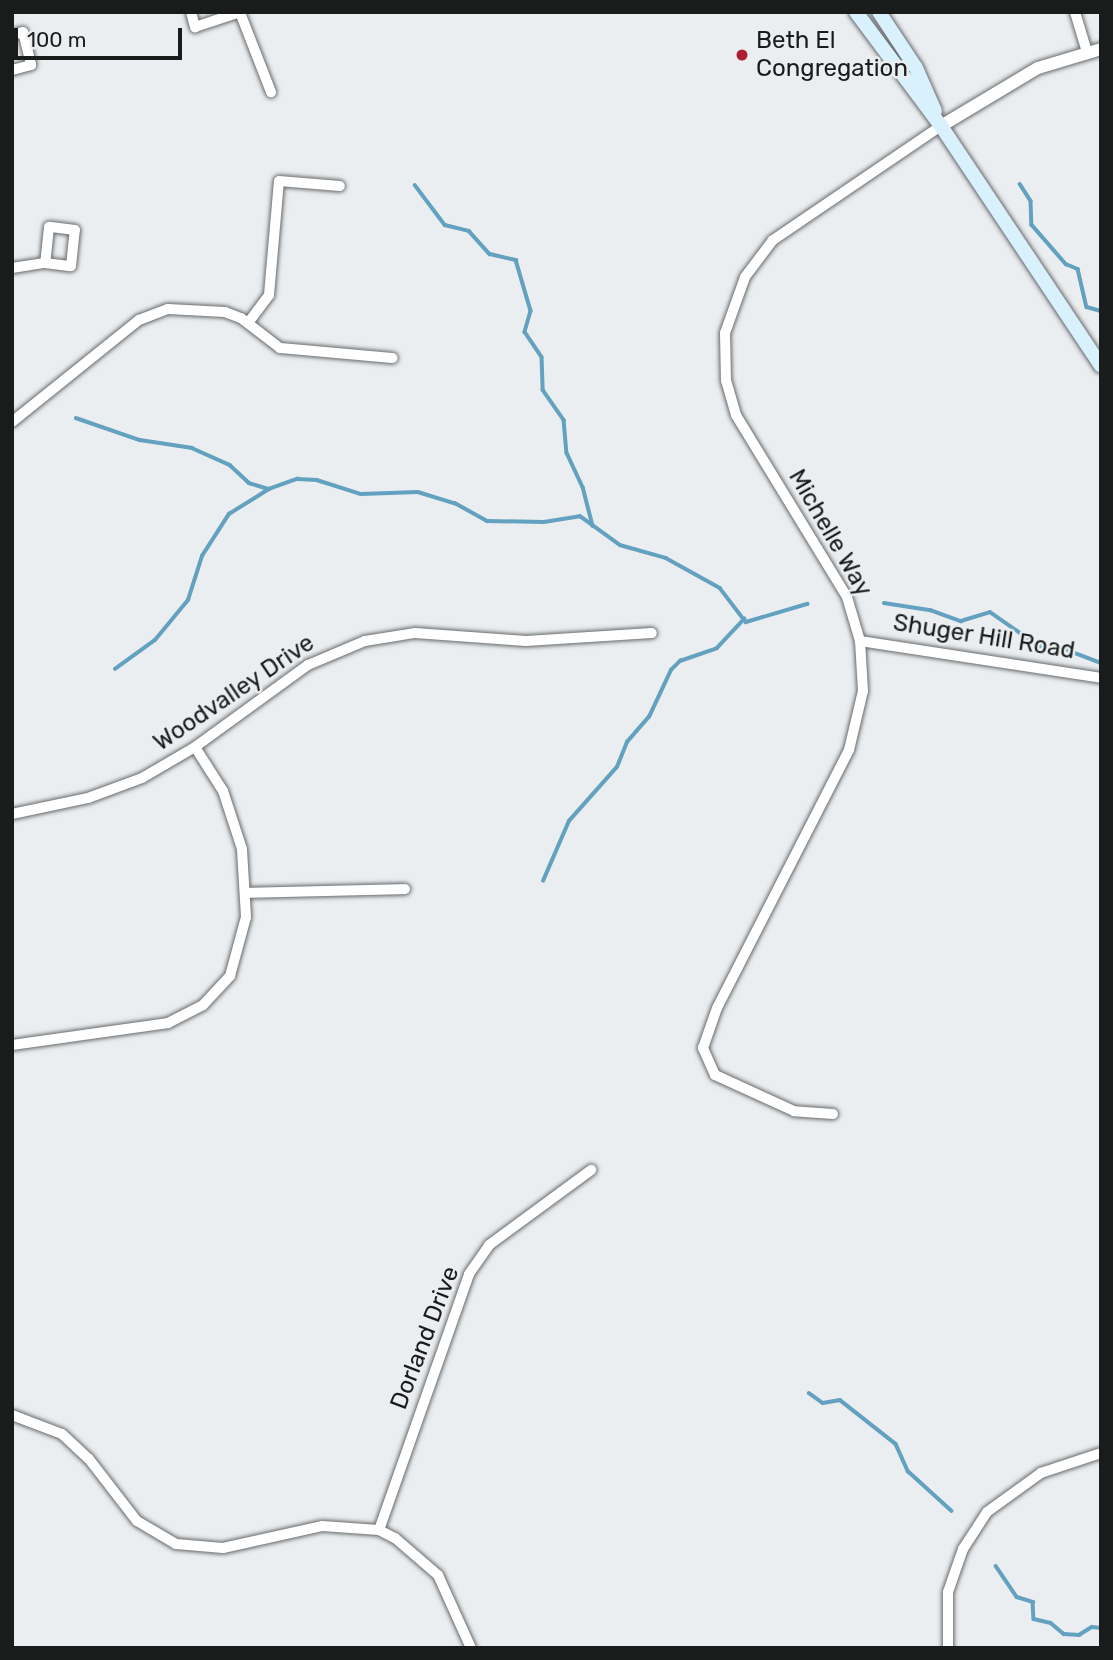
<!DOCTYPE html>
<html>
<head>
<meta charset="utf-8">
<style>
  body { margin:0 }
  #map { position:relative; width:1113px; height:1660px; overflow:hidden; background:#ebeef0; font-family:Rubik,sans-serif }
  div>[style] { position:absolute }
  .stream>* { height:3.5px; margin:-1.75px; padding:0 1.75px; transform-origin:1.75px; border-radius:1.75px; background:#62a1bf }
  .roads { filter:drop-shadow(0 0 2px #686b6d) drop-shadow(0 0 2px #686b6d) }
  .minor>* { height:10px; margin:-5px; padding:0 5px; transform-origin:5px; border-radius:5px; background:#fff }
  .tertiary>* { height:12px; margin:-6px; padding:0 6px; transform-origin:6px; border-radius:6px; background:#fff }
  .secondary>* { height:14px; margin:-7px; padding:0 7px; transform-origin:7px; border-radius:7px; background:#d8f1fd }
  .dots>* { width:19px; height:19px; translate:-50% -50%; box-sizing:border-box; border:4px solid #ebeef0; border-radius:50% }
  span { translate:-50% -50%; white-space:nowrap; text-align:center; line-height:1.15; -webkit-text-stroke:5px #ebeef0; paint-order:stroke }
  .poi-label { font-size:24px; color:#1a1b1b }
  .left { translate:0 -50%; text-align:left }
  .street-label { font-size:24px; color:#1a1b1b }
  .frame { position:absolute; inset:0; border:14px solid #1a1b1b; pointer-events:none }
  .scale { position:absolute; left:14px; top:28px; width:168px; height:32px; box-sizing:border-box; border:4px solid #1a1b1b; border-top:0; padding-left:9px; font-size:21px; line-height:24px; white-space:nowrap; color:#1a1b1b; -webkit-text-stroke:5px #ebeef0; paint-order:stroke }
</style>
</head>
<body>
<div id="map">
  <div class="stream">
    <i style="left:1020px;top:184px;width:20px;rotate:57deg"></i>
    <i style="left:1031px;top:201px;width:24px;rotate:88deg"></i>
    <i style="left:1032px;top:225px;width:52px;rotate:48.9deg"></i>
    <i style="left:1066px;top:264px;width:13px;rotate:23deg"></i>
    <i style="left:1078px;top:269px;width:39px;rotate:77deg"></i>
    <i style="left:1087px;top:307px;width:15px;rotate:16deg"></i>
    <i style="left:415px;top:185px;width:50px;rotate:53.1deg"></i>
    <i style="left:445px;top:225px;width:25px;rotate:14deg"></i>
    <i style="left:469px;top:231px;width:31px;rotate:48deg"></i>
    <i style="left:490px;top:254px;width:27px;rotate:13deg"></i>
    <i style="left:516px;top:260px;width:53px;rotate:73.6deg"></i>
    <i style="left:531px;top:311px;width:22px;rotate:106deg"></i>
    <i style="left:525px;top:332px;width:30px;rotate:56deg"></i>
    <i style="left:542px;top:357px;width:33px;rotate:88deg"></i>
    <i style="left:543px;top:390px;width:37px;rotate:55deg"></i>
    <i style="left:564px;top:420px;width:33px;rotate:85deg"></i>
    <i style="left:567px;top:453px;width:38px;rotate:65deg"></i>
    <i style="left:583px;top:487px;width:40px;rotate:75.6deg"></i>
    <i style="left:76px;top:418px;width:68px;rotate:19deg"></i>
    <i style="left:140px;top:440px;width:53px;rotate:8.7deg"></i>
    <i style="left:192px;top:448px;width:42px;rotate:24.1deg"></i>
    <i style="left:230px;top:465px;width:26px;rotate:43deg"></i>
    <i style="left:249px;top:483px;width:21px;rotate:17deg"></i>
    <i style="left:884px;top:603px;width:47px;rotate:8.7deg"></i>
    <i style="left:930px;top:610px;width:33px;rotate:20deg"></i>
    <i style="left:961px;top:621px;width:30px;rotate:-17deg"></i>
    <i style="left:990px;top:612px;width:60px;rotate:34.8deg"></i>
    <i style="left:1039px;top:646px;width:20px;rotate:3deg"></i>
    <i style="left:1059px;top:647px;width:45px;rotate:20.9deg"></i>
    <i style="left:115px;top:669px;width:49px;rotate:-35.9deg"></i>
    <i style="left:155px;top:640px;width:52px;rotate:-50.5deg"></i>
    <i style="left:188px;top:600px;width:46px;rotate:-72.3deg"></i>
    <i style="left:202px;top:556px;width:50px;rotate:-57.3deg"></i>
    <i style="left:229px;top:514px;width:47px;rotate:-32deg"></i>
    <i style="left:269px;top:489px;width:30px;rotate:-20deg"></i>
    <i style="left:297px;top:479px;width:20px;rotate:3deg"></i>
    <i style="left:317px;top:480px;width:46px;rotate:17.7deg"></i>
    <i style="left:361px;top:494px;width:57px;rotate:-2deg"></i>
    <i style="left:418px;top:492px;width:39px;rotate:17deg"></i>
    <i style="left:455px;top:503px;width:37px;rotate:29deg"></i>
    <i style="left:487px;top:521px;width:57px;rotate:1deg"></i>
    <i style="left:544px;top:522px;width:36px;rotate:-9deg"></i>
    <i style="left:580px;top:516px;width:49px;rotate:35.9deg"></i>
    <i style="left:620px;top:545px;width:48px;rotate:15.8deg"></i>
    <i style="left:666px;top:558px;width:62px;rotate:29.1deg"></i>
    <i style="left:720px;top:588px;width:43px;rotate:52.6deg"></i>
    <i style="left:746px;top:622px;width:64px;rotate:-16.4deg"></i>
    <i style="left:543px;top:881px;width:65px;rotate:-66.6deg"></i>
    <i style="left:569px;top:821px;width:72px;rotate:-48.4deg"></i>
    <i style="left:617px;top:767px;width:27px;rotate:-68deg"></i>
    <i style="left:627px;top:742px;width:33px;rotate:-49deg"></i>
    <i style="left:649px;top:717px;width:52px;rotate:-64.9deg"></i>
    <i style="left:671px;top:670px;width:13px;rotate:-45deg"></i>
    <i style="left:680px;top:661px;width:39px;rotate:-19deg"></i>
    <i style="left:717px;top:648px;width:40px;rotate:-47deg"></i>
    <i style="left:809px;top:1393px;width:17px;rotate:36deg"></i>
    <i style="left:823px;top:1403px;width:17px;rotate:-10deg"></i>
    <i style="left:840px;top:1400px;width:71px;rotate:38.2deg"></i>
    <i style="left:896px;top:1444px;width:30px;rotate:66deg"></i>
    <i style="left:908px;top:1471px;width:59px;rotate:42.3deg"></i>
    <i style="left:996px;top:1566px;width:37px;rotate:56deg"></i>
    <i style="left:1017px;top:1597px;width:17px;rotate:17deg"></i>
    <i style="left:1033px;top:1602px;width:17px;rotate:87deg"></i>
    <i style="left:1034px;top:1619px;width:17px;rotate:13deg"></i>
    <i style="left:1051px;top:1623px;width:17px;rotate:40deg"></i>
    <i style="left:1064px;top:1634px;width:15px;rotate:4deg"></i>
    <i style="left:1079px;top:1635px;width:15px;rotate:-32deg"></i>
    <i style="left:1092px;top:1627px;width:9px;rotate:6deg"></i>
  </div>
  <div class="roads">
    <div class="minor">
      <i style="left:191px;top:12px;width:16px;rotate:75deg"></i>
      <i style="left:195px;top:27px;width:47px;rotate:-18.4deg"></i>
      <i style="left:1075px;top:12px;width:42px;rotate:73.3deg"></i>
      <i style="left:241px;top:15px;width:83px;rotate:68.7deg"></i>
      <i style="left:12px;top:35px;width:11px;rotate:-15deg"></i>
      <i style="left:23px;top:32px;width:34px;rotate:76deg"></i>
      <i style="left:31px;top:65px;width:20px;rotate:165deg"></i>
      <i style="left:12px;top:268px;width:33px;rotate:-9deg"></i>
      <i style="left:45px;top:263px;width:26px;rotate:7deg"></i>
      <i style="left:71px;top:266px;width:36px;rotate:-84deg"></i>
      <i style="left:75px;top:230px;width:26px;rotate:-173deg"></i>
      <i style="left:49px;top:227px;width:36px;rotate:96deg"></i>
      <i style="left:248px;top:323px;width:35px;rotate:-53deg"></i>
      <i style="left:269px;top:295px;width:114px;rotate:-85deg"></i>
      <i style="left:279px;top:181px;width:61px;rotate:4.7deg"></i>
      <i style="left:12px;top:422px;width:163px;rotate:-38.8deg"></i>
      <i style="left:139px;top:320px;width:31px;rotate:-21deg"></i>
      <i style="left:168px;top:309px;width:57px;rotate:3deg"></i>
      <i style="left:225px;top:312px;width:17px;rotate:21deg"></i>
      <i style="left:241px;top:318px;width:49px;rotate:37.6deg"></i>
      <i style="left:280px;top:348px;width:113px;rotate:5.1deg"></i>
      <i style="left:860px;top:641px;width:244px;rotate:8.7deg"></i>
      <i style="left:12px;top:814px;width:78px;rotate:-11.9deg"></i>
      <i style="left:88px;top:798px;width:58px;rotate:-20.3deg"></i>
      <i style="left:142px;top:778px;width:61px;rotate:-30.3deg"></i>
      <i style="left:195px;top:747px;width:140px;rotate:-36deg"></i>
      <i style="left:308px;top:665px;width:62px;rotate:-22.8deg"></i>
      <i style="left:365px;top:641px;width:51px;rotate:-9.1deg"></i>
      <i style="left:415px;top:633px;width:111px;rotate:4.1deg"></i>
      <i style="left:526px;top:641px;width:126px;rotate:-3.6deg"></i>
      <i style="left:246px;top:893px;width:159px;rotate:-1.4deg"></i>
      <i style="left:12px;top:1045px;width:158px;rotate:-8deg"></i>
      <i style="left:168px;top:1023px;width:39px;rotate:-27deg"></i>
      <i style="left:203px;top:1005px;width:40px;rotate:-47deg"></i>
      <i style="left:230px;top:976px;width:61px;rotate:-74.8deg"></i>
      <i style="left:246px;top:917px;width:68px;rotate:-93.4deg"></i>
      <i style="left:242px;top:849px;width:61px;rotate:-108.1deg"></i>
      <i style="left:223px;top:791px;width:52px;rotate:-122.5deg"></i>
      <i style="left:833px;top:1114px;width:39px;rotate:-176deg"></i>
      <i style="left:794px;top:1111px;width:87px;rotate:-155.5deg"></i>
      <i style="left:715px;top:1075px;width:30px;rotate:-114deg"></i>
      <i style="left:703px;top:1048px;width:42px;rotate:-70.7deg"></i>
      <i style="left:717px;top:1008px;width:290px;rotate:-62.9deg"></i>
      <i style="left:849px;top:750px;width:61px;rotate:-76.7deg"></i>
      <i style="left:863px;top:691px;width:50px;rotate:-93.4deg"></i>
      <i style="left:860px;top:641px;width:46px;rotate:-106.5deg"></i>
      <i style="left:847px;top:597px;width:213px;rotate:-121.4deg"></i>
      <i style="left:736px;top:415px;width:35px;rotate:-106deg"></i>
      <i style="left:726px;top:381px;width:48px;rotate:-91.2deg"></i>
      <i style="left:725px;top:333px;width:59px;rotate:-70.3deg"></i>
      <i style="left:745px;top:277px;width:46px;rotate:-52.9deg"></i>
      <i style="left:773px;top:240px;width:203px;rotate:-34.2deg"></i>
      <i style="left:12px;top:1415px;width:53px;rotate:20.8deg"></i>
      <i style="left:62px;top:1434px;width:37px;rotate:43deg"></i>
      <i style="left:89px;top:1459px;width:78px;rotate:52.3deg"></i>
      <i style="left:137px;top:1521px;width:45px;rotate:30.5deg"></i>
      <i style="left:176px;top:1544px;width:47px;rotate:4.9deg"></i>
      <i style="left:223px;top:1548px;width:101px;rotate:-12.5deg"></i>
      <i style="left:322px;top:1526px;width:57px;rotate:4deg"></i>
      <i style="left:379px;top:1530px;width:18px;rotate:27deg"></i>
      <i style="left:395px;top:1538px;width:57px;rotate:40.7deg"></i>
      <i style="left:438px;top:1575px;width:80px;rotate:65.7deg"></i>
      <i style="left:379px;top:1530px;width:271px;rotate:-70.6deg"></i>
      <i style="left:469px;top:1274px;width:35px;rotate:-55deg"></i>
      <i style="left:489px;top:1245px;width:127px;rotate:-36.3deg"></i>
      <i style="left:948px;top:1648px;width:56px;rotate:-90deg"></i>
      <i style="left:948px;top:1592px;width:46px;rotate:-70.8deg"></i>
      <i style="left:963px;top:1549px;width:44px;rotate:-57deg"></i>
      <i style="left:987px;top:1512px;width:67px;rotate:-35.8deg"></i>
      <i style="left:1041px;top:1473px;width:63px;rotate:-18.4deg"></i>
    </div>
    <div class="tertiary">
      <i style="left:941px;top:126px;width:113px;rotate:-30.9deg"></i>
      <i style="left:1038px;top:68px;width:66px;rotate:-16.8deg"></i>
    </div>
    <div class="secondary">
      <i style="left:856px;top:12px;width:142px;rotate:53.3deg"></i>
      <i style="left:941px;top:126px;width:288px;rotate:56.3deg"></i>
      <i style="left:879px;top:12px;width:67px;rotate:56.5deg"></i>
      <i style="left:916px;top:68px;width:47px;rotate:66.2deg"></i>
    </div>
  </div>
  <div class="dots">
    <i style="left:742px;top:55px;background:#af1c31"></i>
  </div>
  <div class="poi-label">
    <span class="left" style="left:756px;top:55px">Beth El<br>Congregation</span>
  </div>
  <div class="street-label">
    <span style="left:830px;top:533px;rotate:60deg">Michelle Way</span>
    <span style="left:984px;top:637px;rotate:9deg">Shuger Hill Road</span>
    <span style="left:234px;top:693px;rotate:-34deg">Woodvalley Drive</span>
    <span style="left:425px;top:1338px;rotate:-69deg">Dorland Drive</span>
  </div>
  <div class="frame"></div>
  <div class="scale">100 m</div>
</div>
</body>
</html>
